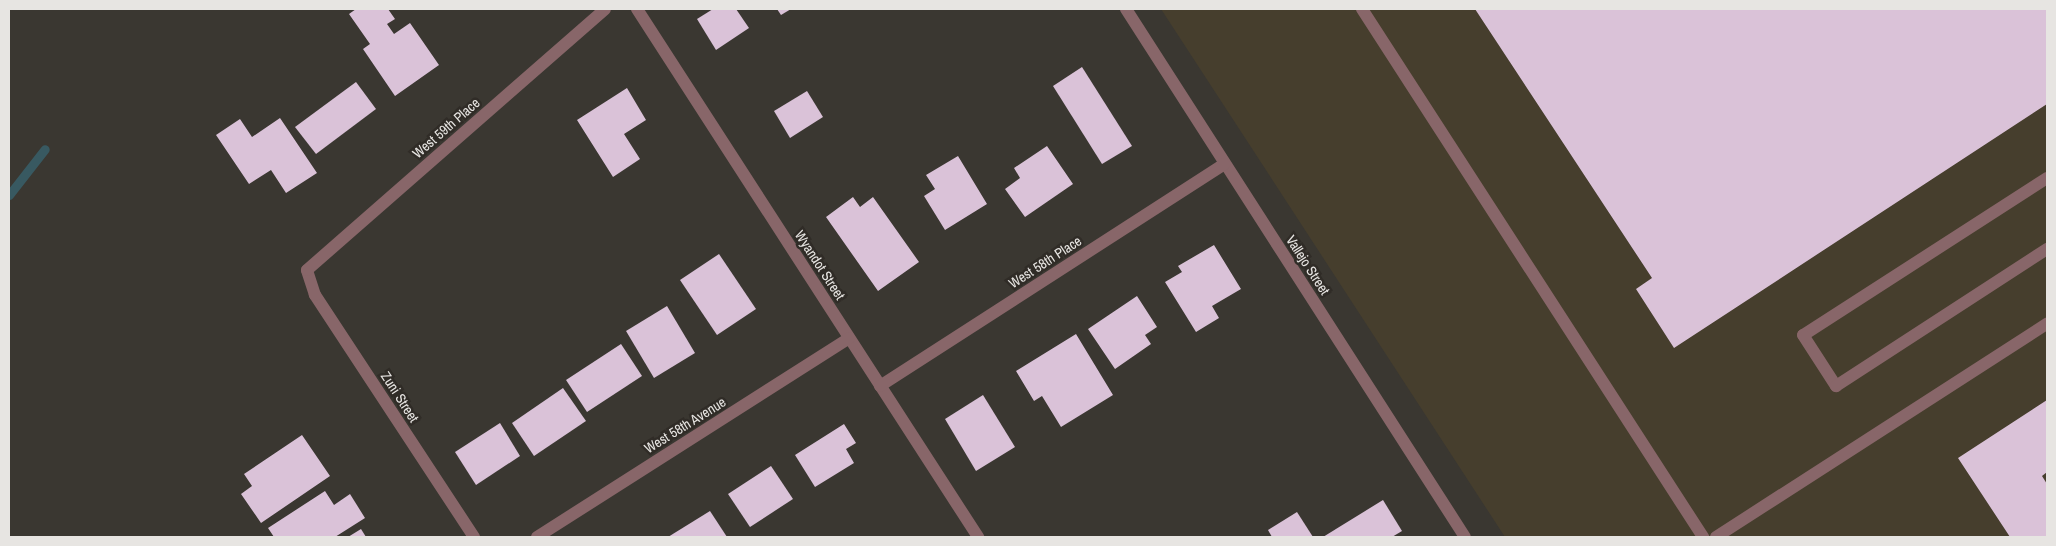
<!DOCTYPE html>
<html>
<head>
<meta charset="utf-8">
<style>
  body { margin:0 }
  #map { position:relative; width:2056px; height:546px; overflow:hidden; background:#3a3731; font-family:"Archivo Narrow",sans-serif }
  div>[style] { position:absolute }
  .industrial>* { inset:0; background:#463e2d }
  .stream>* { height:9px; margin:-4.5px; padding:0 4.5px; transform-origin:4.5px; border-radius:4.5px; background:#385961 }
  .building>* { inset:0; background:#dac2d8 }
  .minor>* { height:12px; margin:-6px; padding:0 6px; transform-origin:6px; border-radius:6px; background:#886669 }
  span { translate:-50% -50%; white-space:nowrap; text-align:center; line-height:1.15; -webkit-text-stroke:5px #302c27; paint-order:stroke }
  .street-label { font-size:14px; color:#e7e5e2 }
  .frame { position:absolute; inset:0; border:10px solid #e7e5e2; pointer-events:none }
</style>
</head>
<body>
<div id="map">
  <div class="industrial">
    <i style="clip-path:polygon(1161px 9px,2047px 9px,2047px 537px,1505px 537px)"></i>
  </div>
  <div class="stream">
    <i style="left:9px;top:195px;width:58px;rotate:-52deg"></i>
  </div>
  <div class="building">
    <i style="clip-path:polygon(356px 9px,388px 9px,395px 19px,387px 24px,394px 34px,410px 23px,439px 65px,395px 96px,363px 49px,370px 44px,349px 14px)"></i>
    <i style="clip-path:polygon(713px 9px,736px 9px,749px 28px,716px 50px,697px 19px)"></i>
    <i style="clip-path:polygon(777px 9px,791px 9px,781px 15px)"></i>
    <i style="clip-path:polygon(1475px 9px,2047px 9px,2047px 104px,1674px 348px,1636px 289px,1652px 278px)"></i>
    <i style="clip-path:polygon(1082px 67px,1132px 146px,1102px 164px,1053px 86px)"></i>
    <i style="clip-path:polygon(356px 82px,376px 109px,316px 154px,295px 127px)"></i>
    <i style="clip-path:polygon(627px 88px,646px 120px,624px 134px,640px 159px,613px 177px,577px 120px)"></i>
    <i style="clip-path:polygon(807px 91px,823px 117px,790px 138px,774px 111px)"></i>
    <i style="clip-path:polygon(280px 118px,317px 173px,286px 193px,271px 170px,249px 184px,216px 135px,240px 119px,252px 137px)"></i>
    <i style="clip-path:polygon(1047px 146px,1073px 184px,1025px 217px,1005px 189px,1020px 178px,1014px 168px)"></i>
    <i style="clip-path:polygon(958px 156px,987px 204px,945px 230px,924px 196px,935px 189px,926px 175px)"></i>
    <i style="clip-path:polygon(853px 197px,860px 207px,873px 197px,919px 262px,878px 291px,826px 217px)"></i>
    <i style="clip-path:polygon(1214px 245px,1241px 289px,1212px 306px,1219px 318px,1196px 332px,1165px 282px,1182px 272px,1178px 266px)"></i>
    <i style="clip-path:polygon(719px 254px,756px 309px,717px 335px,680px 280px)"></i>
    <i style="clip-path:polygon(1137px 296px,1157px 327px,1145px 335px,1151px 344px,1115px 369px,1088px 329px)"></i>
    <i style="clip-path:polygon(667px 306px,695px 353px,654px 378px,626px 331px)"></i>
    <i style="clip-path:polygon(1076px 334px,1113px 395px,1061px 427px,1042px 396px,1034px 401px,1016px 371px)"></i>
    <i style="clip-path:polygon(621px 344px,642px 376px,587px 412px,566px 380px)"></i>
    <i style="clip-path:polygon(563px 388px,586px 421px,534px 456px,512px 423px)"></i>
    <i style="clip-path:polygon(983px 395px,1015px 447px,976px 471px,945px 419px)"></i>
    <i style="clip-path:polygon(2047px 400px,2047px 472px,2042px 476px,2047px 484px,2047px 537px,2010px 537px,1958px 458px)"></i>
    <i style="clip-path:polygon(500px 423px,520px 456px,476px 485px,455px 452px)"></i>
    <i style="clip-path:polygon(844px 424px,856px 443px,846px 449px,854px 463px,815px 487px,795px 455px)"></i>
    <i style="clip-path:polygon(302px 435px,330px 476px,261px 523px,241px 494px,252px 486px,244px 474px)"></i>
    <i style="clip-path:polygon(771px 466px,793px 499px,750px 527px,728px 494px)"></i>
    <i style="clip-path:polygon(325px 491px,334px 505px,350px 494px,365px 518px,335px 537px,274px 537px,268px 528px)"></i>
    <i style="clip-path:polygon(1383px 500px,1402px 531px,1392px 537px,1323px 537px)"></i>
    <i style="clip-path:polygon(710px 511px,727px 537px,668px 537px)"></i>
    <i style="clip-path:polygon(1297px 512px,1313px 537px,1272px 537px,1268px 530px)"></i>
    <i style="clip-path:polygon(361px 529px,366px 537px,348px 537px)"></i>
  </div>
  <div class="minor">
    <i style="left:637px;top:9px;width:629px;rotate:57.14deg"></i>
    <i style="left:1126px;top:9px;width:627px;rotate:57.3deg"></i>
    <i style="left:1362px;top:9px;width:629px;rotate:57.14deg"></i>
    <i style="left:2047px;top:178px;width:290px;rotate:147.2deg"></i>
    <i style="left:1803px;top:335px;width:61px;rotate:57.1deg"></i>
    <i style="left:1836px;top:386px;width:252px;rotate:-33deg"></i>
    <i style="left:880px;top:386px;width:410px;rotate:-32.8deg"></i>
    <i style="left:474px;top:537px;width:290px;rotate:-123.3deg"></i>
    <i style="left:315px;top:295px;width:26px;rotate:-108deg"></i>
    <i style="left:307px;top:270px;width:396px;rotate:-41.2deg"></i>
    <i style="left:537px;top:537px;width:370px;rotate:-32.5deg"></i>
    <i style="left:1716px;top:537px;width:394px;rotate:-32.8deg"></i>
  </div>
  <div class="street-label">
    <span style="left:446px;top:128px;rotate:-41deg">West 59th Place</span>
    <span style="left:1045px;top:262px;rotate:-33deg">West 58th Place</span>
    <span style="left:820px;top:265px;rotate:57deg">Wyandot Street</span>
    <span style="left:1308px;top:265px;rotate:57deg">Vallejo Street</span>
    <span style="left:400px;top:397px;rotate:57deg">Zuni Street</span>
    <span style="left:685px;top:425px;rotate:-32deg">West 58th Avenue</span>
  </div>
  <div class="frame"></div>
</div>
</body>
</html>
